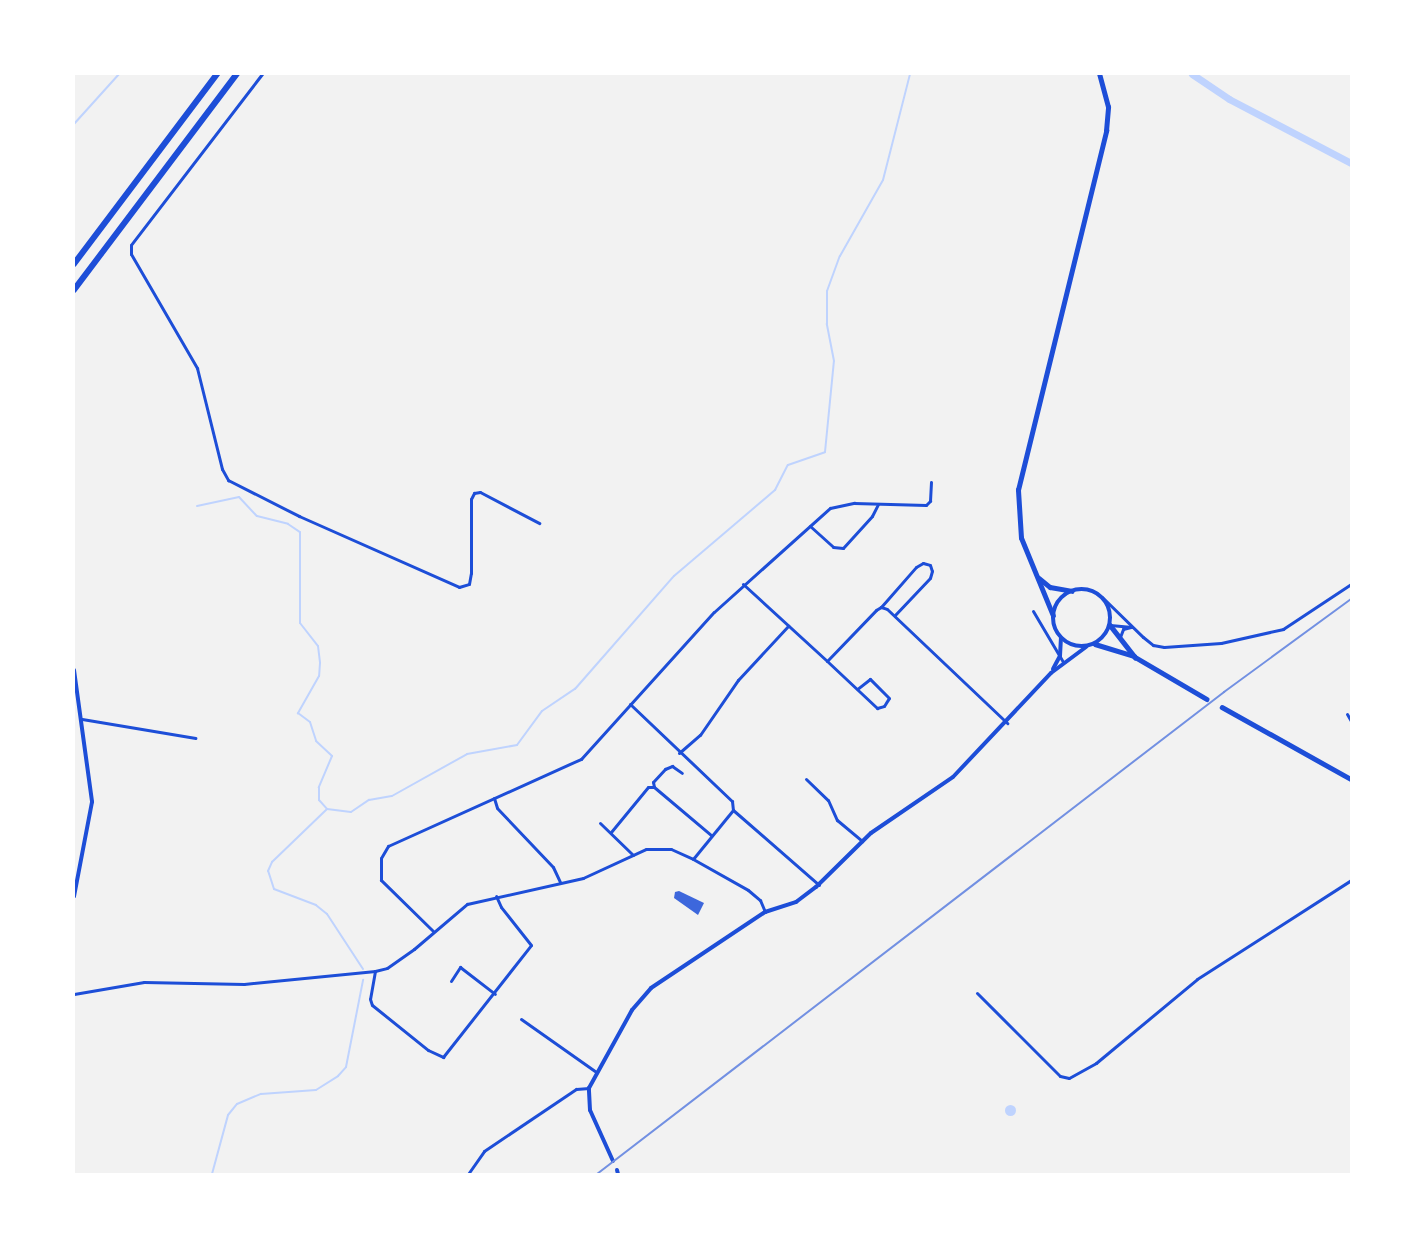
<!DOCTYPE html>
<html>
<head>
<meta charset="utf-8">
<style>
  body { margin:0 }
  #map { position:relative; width:1425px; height:1248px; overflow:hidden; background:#f2f2f2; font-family:"Asap Condensed",sans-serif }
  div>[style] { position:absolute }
  .water>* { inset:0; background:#bfd3fe }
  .round { border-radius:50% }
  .stream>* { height:2px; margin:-1px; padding:0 1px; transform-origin:1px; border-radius:1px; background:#bfd3fe }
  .canal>* { height:7px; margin:-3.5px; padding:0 3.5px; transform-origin:3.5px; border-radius:3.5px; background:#bfd3fe }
  .building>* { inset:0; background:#3d67dc }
  .minor>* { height:3px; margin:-1.5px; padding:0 1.5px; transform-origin:1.5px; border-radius:1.5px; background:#1d4ed8 }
  .tertiary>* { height:4px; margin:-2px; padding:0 2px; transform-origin:2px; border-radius:2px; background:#1d4ed8 }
  .secondary>* { height:4.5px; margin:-2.25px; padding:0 2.25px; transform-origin:2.25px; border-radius:2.25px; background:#1d4ed8 }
  .secondary>.ring { margin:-2.25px; padding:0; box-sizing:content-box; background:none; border:4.5px solid #1d4ed8; border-radius:50% }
  .motorway>* { height:5.5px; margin:-2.75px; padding:0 2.75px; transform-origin:2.75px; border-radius:2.75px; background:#1d4ed8 }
  .rail>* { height:2px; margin:-1px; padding:0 1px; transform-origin:1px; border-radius:1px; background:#7290e2 }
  span { translate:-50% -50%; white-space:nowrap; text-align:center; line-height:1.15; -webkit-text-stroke:5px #fff; paint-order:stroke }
  .frame { position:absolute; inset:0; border:75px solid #fff; pointer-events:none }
</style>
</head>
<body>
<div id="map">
  <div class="water">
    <i class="round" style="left:1004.5px;top:1104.5px;width:11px;height:11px"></i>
  </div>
  <div class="stream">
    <i style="left:74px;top:124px;width:67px;rotate:-48deg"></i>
    <i style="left:197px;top:506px;width:43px;rotate:-12.1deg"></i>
    <i style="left:239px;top:497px;width:26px;rotate:47deg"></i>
    <i style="left:257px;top:516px;width:32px;rotate:14deg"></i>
    <i style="left:288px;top:524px;width:14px;rotate:34deg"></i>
    <i style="left:300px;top:532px;width:91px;rotate:90deg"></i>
    <i style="left:300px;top:623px;width:29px;rotate:52deg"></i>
    <i style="left:318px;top:646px;width:17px;rotate:83deg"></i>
    <i style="left:320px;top:663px;width:13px;rotate:94deg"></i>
    <i style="left:319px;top:676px;width:43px;rotate:119.6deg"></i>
    <i style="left:298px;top:713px;width:15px;rotate:37deg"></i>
    <i style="left:310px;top:722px;width:20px;rotate:72deg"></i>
    <i style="left:316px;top:741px;width:22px;rotate:43deg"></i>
    <i style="left:332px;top:756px;width:34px;rotate:113deg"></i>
    <i style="left:319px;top:787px;width:13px;rotate:90deg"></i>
    <i style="left:319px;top:800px;width:12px;rotate:48deg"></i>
    <i style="left:363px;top:969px;width:66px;rotate:-123.2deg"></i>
    <i style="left:327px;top:914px;width:14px;rotate:-141deg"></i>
    <i style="left:316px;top:905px;width:45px;rotate:-159.1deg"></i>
    <i style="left:274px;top:889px;width:19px;rotate:-108deg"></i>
    <i style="left:268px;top:871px;width:10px;rotate:-66deg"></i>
    <i style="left:272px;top:862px;width:76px;rotate:-43.9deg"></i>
    <i style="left:327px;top:809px;width:24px;rotate:7deg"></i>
    <i style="left:351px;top:812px;width:22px;rotate:-34deg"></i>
    <i style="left:369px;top:800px;width:23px;rotate:-10deg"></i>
    <i style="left:392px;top:796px;width:86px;rotate:-29.2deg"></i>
    <i style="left:467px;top:754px;width:51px;rotate:-10.2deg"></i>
    <i style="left:517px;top:745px;width:42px;rotate:-53.7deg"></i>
    <i style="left:542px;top:711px;width:40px;rotate:-34deg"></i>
    <i style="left:575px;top:689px;width:150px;rotate:-48.8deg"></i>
    <i style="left:674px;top:576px;width:133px;rotate:-40.4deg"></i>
    <i style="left:775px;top:490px;width:28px;rotate:-63deg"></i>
    <i style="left:788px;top:465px;width:39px;rotate:-19deg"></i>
    <i style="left:825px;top:452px;width:91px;rotate:-84.4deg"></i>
    <i style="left:834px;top:361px;width:38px;rotate:-101deg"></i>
    <i style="left:827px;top:324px;width:33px;rotate:-90deg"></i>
    <i style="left:827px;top:291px;width:37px;rotate:-70deg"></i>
    <i style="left:840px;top:256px;width:87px;rotate:-60.5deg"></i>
    <i style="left:883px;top:180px;width:109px;rotate:-75.7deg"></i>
    <i style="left:212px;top:1174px;width:61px;rotate:-74.8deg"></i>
    <i style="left:228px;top:1115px;width:14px;rotate:-51deg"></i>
    <i style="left:237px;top:1104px;width:26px;rotate:-23deg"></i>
    <i style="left:261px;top:1094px;width:55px;rotate:-4.2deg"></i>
    <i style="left:316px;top:1090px;width:26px;rotate:-32deg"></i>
    <i style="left:338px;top:1076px;width:12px;rotate:-48deg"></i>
    <i style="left:346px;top:1067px;width:89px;rotate:-78.9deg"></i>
  </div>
  <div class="canal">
    <i style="left:1192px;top:74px;width:45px;rotate:34deg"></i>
    <i style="left:1229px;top:99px;width:138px;rotate:27.7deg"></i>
  </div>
  <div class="building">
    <i style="clip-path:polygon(679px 891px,704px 903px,698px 915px,674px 898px,675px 892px)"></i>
  </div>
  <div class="minor">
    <i style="left:262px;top:74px;width:215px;rotate:127.5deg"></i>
    <i style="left:131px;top:245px;width:9px;rotate:90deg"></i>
    <i style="left:131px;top:254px;width:132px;rotate:59.9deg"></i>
    <i style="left:197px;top:368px;width:104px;rotate:76.1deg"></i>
    <i style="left:222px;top:469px;width:13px;rotate:61deg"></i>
    <i style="left:228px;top:480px;width:80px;rotate:26.9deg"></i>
    <i style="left:299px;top:516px;width:175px;rotate:23.9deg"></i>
    <i style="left:459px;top:587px;width:10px;rotate:-17deg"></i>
    <i style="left:469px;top:584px;width:11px;rotate:-80deg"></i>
    <i style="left:471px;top:573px;width:74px;rotate:-90deg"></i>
    <i style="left:471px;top:499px;width:7px;rotate:-63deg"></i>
    <i style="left:474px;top:493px;width:6px;rotate:-9deg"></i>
    <i style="left:480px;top:492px;width:67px;rotate:27.7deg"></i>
    <i style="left:810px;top:526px;width:31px;rotate:42deg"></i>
    <i style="left:833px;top:547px;width:10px;rotate:6deg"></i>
    <i style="left:843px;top:548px;width:43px;rotate:-47.8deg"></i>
    <i style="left:872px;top:516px;width:13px;rotate:-63deg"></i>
    <i style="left:743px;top:584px;width:114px;rotate:42.5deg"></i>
    <i style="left:827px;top:661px;width:71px;rotate:-46.1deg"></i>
    <i style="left:876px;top:610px;width:6px;rotate:-31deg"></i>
    <i style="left:881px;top:607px;width:6px;rotate:18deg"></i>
    <i style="left:887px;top:609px;width:166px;rotate:43.5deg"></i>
    <i style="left:1102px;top:597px;width:57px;rotate:44.3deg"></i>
    <i style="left:1143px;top:637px;width:13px;rotate:39deg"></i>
    <i style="left:1153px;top:645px;width:11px;rotate:10deg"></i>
    <i style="left:1164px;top:647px;width:57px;rotate:-4deg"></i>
    <i style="left:1221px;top:643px;width:64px;rotate:-12.7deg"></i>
    <i style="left:1283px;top:629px;width:82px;rotate:-33.5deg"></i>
    <i style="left:881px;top:607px;width:53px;rotate:-48.8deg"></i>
    <i style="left:916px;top:567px;width:8px;rotate:-30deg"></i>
    <i style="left:923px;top:563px;width:7px;rotate:16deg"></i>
    <i style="left:930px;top:565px;width:6px;rotate:72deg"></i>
    <i style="left:932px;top:571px;width:7px;rotate:106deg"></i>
    <i style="left:930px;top:578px;width:51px;rotate:133.4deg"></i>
    <i style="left:1033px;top:611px;width:59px;rotate:59.5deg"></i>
    <i style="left:1110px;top:625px;width:22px;rotate:5deg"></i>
    <i style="left:1120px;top:637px;width:9px;rotate:-69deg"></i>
    <i style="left:1123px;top:629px;width:8px;rotate:-14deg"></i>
    <i style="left:827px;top:661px;width:69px;rotate:43.2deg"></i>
    <i style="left:877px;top:708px;width:7px;rotate:-16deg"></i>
    <i style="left:884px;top:706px;width:9px;rotate:-58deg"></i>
    <i style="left:889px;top:698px;width:27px;rotate:-135deg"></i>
    <i style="left:870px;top:679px;width:16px;rotate:142deg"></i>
    <i style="left:630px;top:704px;width:141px;rotate:43.6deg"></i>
    <i style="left:732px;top:801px;width:9px;rotate:84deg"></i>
    <i style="left:733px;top:810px;width:63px;rotate:129.2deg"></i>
    <i style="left:1347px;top:714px;width:8px;rotate:60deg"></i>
    <i style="left:82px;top:719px;width:115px;rotate:9.5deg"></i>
    <i style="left:679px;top:753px;width:28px;rotate:-41deg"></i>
    <i style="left:700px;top:735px;width:67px;rotate:-55.4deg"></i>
    <i style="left:738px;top:680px;width:74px;rotate:-47.2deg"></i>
    <i style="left:806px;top:779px;width:30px;rotate:44deg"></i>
    <i style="left:828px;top:800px;width:22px;rotate:66deg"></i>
    <i style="left:837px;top:820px;width:33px;rotate:40deg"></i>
    <i style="left:654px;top:787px;width:5px;rotate:-101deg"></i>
    <i style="left:653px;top:782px;width:18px;rotate:-47deg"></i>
    <i style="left:665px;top:769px;width:8px;rotate:-23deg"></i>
    <i style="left:672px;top:766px;width:12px;rotate:35deg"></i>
    <i style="left:494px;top:798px;width:10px;rotate:73deg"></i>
    <i style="left:497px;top:808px;width:81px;rotate:46.5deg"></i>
    <i style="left:553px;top:867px;width:17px;rotate:65deg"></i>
    <i style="left:733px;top:810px;width:114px;rotate:41.1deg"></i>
    <i style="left:600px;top:823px;width:46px;rotate:44.1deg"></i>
    <i style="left:611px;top:832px;width:58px;rotate:-50.6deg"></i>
    <i style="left:648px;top:787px;width:6px"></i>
    <i style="left:654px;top:787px;width:75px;rotate:40.1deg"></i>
    <i style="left:433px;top:931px;width:73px;rotate:-135.6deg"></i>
    <i style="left:381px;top:880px;width:22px;rotate:-90deg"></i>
    <i style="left:381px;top:858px;width:14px;rotate:-60deg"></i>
    <i style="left:388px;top:846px;width:212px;rotate:-24.3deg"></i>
    <i style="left:581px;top:759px;width:198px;rotate:-47.9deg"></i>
    <i style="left:714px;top:612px;width:156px;rotate:-41.9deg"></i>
    <i style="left:830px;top:508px;width:25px;rotate:-12deg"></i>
    <i style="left:854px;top:503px;width:72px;rotate:1.6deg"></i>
    <i style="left:926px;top:505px;width:6px;rotate:-45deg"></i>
    <i style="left:930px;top:501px;width:19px;rotate:-87deg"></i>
    <i style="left:375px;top:971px;width:28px;rotate:100deg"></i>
    <i style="left:370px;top:999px;width:6px;rotate:72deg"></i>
    <i style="left:372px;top:1005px;width:72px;rotate:38.8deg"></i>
    <i style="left:428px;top:1050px;width:17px;rotate:25deg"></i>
    <i style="left:443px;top:1057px;width:142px;rotate:-51.8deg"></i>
    <i style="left:531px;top:945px;width:48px;rotate:-128.3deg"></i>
    <i style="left:501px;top:907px;width:12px;rotate:-114deg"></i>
    <i style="left:451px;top:981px;width:17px;rotate:-57deg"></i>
    <i style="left:460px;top:967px;width:44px;rotate:37.6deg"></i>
    <i style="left:977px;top:993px;width:117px;rotate:45deg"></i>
    <i style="left:1060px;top:1076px;width:9px;rotate:13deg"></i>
    <i style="left:1069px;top:1078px;width:31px;rotate:-29deg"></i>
    <i style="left:1096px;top:1063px;width:131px;rotate:-39.7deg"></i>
    <i style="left:1197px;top:979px;width:183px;rotate:-32.7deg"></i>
    <i style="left:74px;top:994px;width:71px;rotate:-9.7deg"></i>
    <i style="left:144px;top:982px;width:100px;rotate:1.1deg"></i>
    <i style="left:244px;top:984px;width:132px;rotate:-5.7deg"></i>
    <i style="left:375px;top:971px;width:12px;rotate:-14deg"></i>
    <i style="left:387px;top:968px;width:33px;rotate:-35deg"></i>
    <i style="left:414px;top:949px;width:70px;rotate:-40.3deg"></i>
    <i style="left:467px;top:904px;width:119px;rotate:-12.6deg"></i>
    <i style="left:583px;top:878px;width:69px;rotate:-24.7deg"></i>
    <i style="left:646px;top:849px;width:25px"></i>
    <i style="left:671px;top:849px;width:24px;rotate:24deg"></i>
    <i style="left:693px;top:859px;width:63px;rotate:29.4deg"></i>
    <i style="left:748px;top:890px;width:16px;rotate:40deg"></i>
    <i style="left:760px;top:900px;width:13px;rotate:67deg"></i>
    <i style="left:521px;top:1019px;width:92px;rotate:35.2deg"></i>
    <i style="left:468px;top:1174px;width:28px;rotate:-55deg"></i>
    <i style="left:484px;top:1151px;width:111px;rotate:-34deg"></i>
    <i style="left:576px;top:1089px;width:13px;rotate:-4deg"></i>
  </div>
  <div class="tertiary">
    <i style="left:1053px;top:669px;width:15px;rotate:-62deg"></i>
    <i style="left:1060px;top:656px;width:18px;rotate:-87deg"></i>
    <i style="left:74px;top:670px;width:133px;rotate:82.2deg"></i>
    <i style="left:92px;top:802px;width:96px;rotate:100.8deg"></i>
    <i style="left:613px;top:1161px;width:56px;rotate:-114.3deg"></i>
    <i style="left:590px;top:1110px;width:22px;rotate:-93deg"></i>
    <i style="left:589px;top:1088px;width:89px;rotate:-61.1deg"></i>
    <i style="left:632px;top:1010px;width:29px;rotate:-49deg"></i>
    <i style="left:651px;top:988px;width:137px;rotate:-33.7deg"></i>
    <i style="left:765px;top:912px;width:33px;rotate:-18deg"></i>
    <i style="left:796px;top:902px;width:25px;rotate:-37deg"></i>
    <i style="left:816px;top:887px;width:77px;rotate:-44.5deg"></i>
    <i style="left:871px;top:833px;width:99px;rotate:-34.3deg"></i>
    <i style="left:953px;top:777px;width:143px;rotate:-46.7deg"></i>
    <i style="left:1051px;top:673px;width:44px;rotate:-36.6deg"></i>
    <i style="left:617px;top:1170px;width:4px;rotate:76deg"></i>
  </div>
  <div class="secondary">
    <i style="left:1039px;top:578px;width:14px;rotate:39deg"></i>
    <i style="left:1050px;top:587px;width:22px;rotate:10deg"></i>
    <i class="ring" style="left:1053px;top:589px;width:53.5px;height:53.5px"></i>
    <i style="left:1053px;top:616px;width:84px;rotate:-112.3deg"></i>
    <i style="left:1021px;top:538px;width:48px;rotate:-93.6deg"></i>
    <i style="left:1018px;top:490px;width:370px;rotate:-76.2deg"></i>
    <i style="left:1106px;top:131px;width:24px;rotate:-85deg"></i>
    <i style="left:1108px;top:107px;width:34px;rotate:-105deg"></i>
    <i style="left:1110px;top:625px;width:41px;rotate:52deg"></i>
    <i style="left:1135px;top:657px;width:83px;rotate:30.3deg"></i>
    <i style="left:1095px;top:644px;width:41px;rotate:17.1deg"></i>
    <i style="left:1222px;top:707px;width:148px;rotate:29.2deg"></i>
  </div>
  <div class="motorway">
    <i style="left:74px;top:264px;width:238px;rotate:-53deg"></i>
    <i style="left:74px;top:290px;width:271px;rotate:-53deg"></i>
  </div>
  <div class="rail">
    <i style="left:597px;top:1174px;width:791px;rotate:-37.55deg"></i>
    <i style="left:1224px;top:692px;width:157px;rotate:-36.2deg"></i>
  </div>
  <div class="frame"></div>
</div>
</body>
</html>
